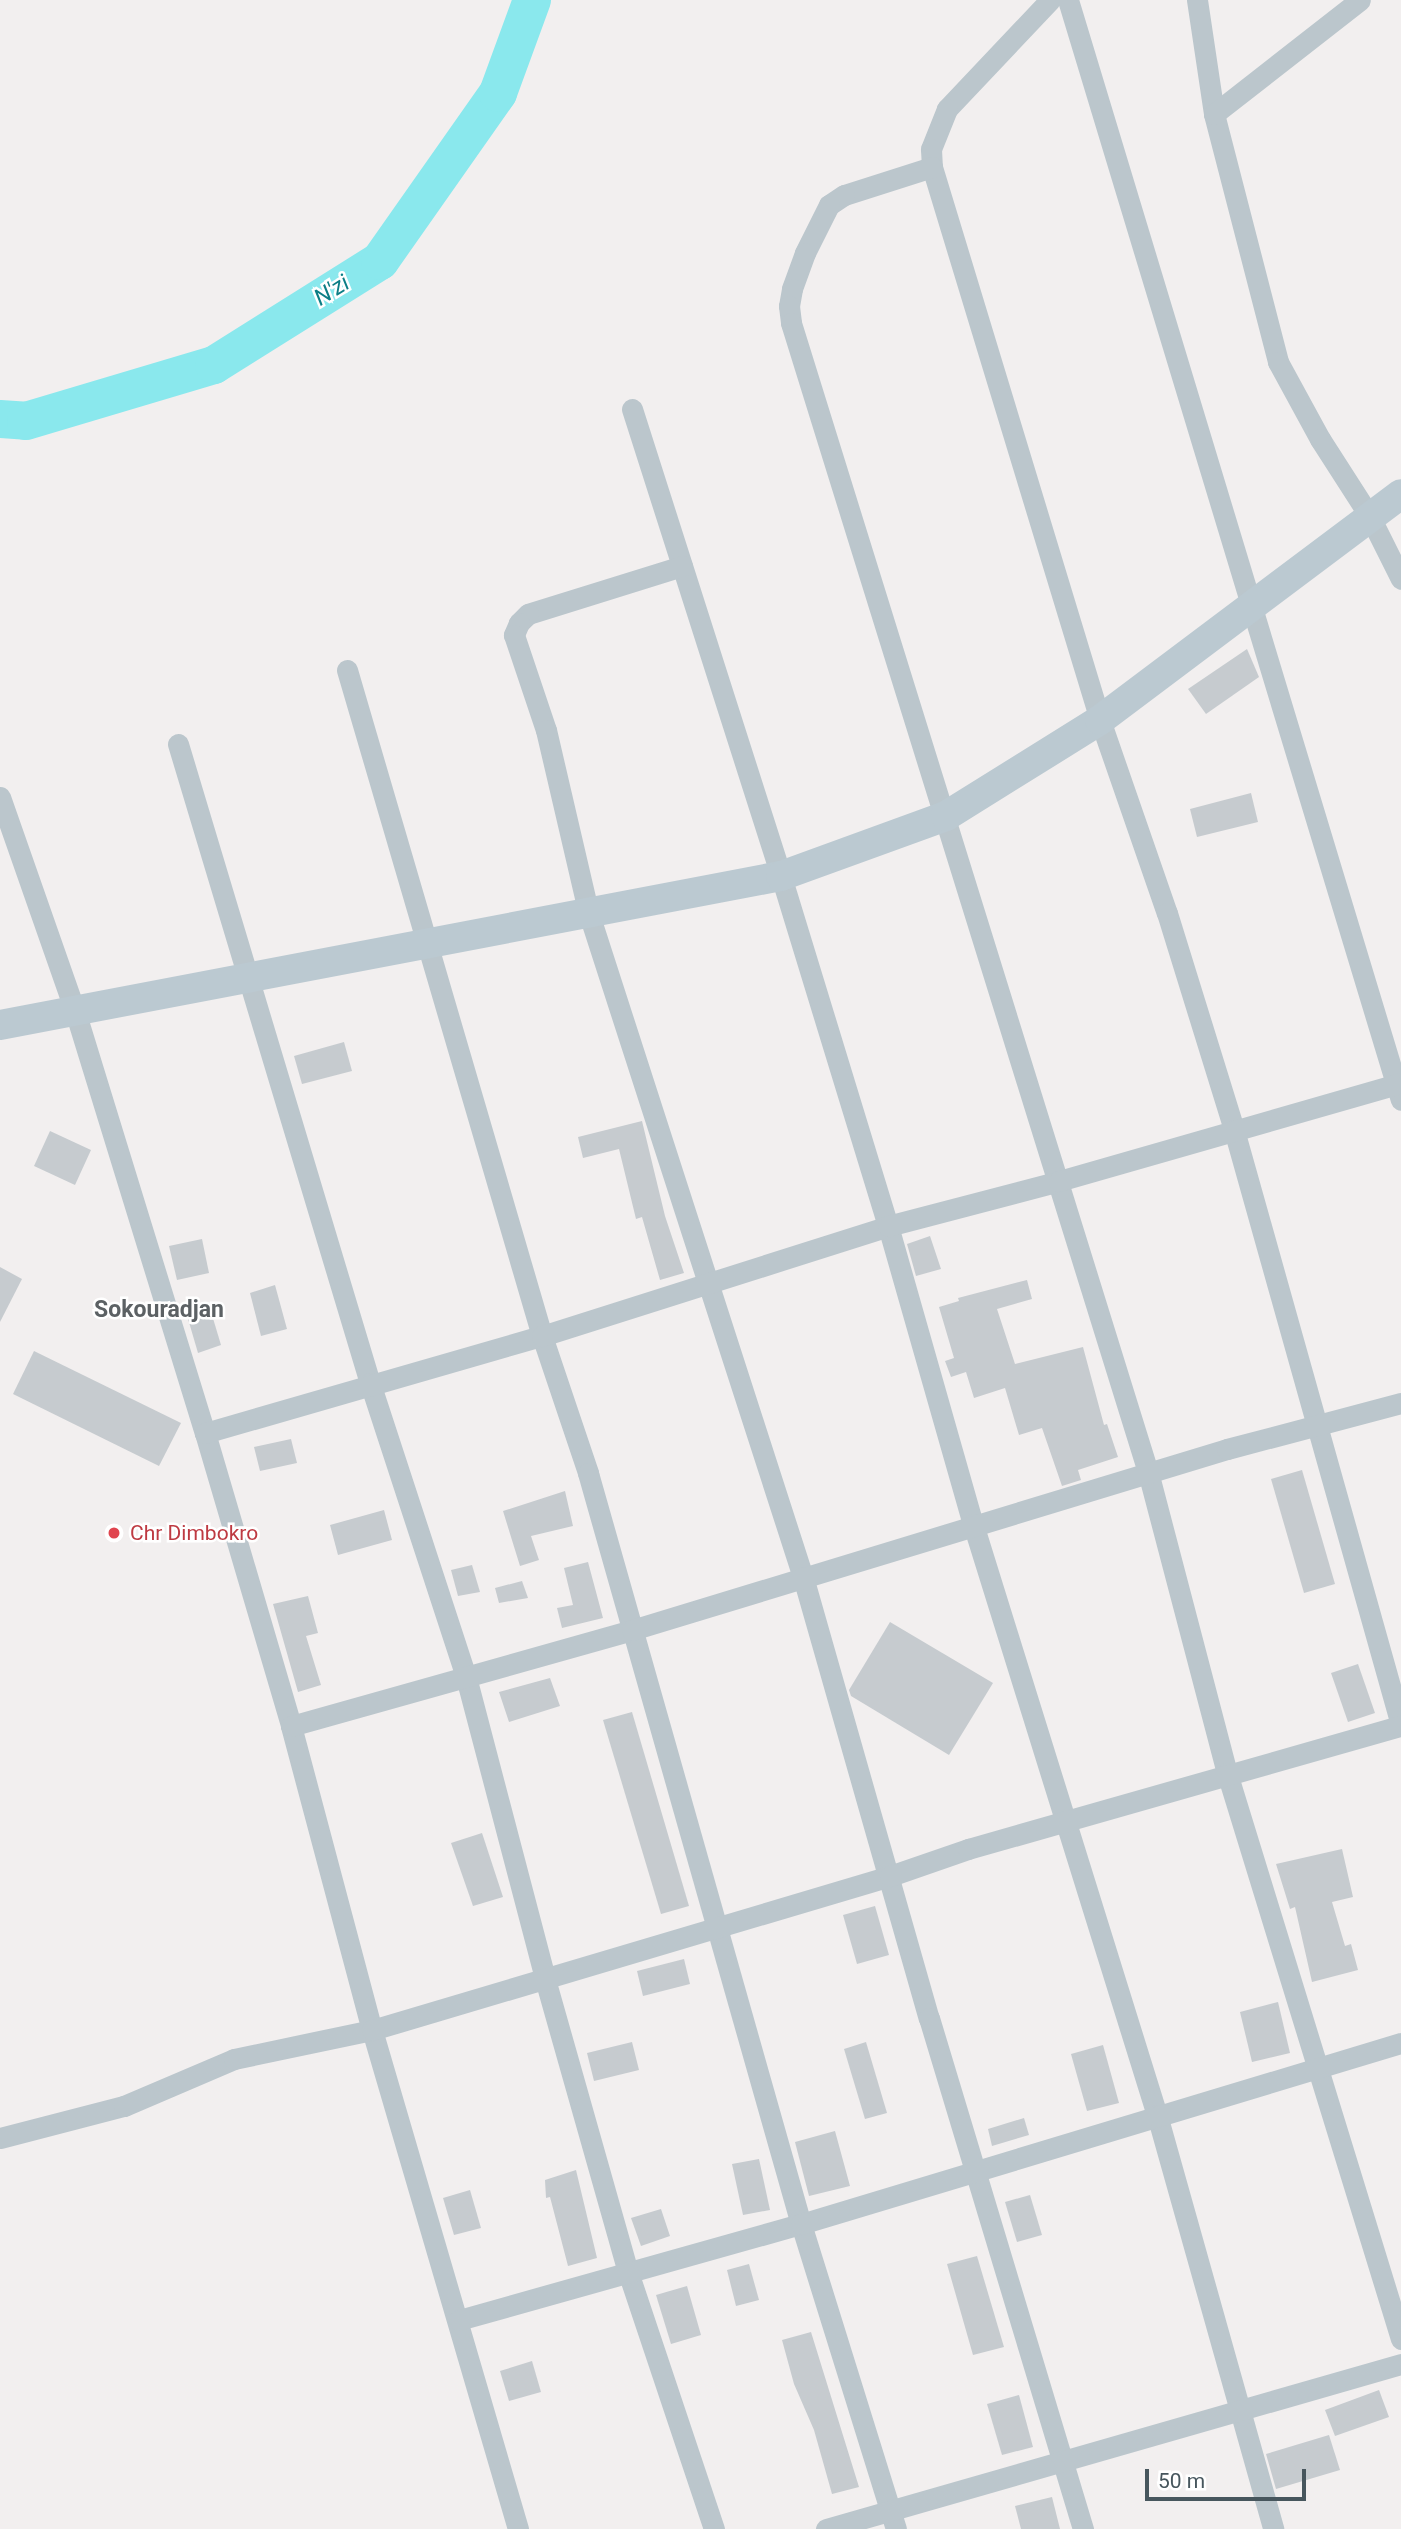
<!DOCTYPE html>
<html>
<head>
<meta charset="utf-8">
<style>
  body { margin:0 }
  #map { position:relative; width:1401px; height:2529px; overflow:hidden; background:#f2efef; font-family:Roboto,sans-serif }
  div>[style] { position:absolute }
  .river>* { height:38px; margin:-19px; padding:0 19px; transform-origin:19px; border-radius:19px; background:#8ae8ed }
  .building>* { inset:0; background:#c6cbcf }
  .street>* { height:21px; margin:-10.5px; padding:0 10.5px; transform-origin:10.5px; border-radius:10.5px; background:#bbc6cc }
  .secondary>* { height:30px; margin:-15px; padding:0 15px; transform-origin:15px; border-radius:15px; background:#bbc9d1 }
  .dots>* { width:19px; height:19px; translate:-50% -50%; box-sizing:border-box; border:4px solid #fff; border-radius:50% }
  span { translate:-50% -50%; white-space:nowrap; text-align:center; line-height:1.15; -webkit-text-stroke:5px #fff; paint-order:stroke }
  .health-label { font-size:21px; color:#be3a42 }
  .left { translate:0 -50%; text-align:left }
  .water-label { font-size:23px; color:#0c7e85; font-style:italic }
  .neighbourhood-label { font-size:23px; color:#5c6164; font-weight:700 }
  .scale { position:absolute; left:1145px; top:2469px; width:161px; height:32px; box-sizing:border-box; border:4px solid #47565d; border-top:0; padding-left:9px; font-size:21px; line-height:24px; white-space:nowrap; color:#47565d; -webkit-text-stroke:5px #fff; paint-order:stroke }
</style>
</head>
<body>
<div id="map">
  <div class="river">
    <i style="left:0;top:419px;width:26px;rotate:4deg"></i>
    <i style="left:26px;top:421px;width:196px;rotate:-16.6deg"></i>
    <i style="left:214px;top:365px;width:196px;rotate:-32.1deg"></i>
    <i style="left:380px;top:261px;width:205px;rotate:-54.9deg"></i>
    <i style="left:498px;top:93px;width:99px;rotate:-69.9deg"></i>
  </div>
  <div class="building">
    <i style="clip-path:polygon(1247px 649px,1259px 677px,1206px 714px,1188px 689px)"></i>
    <i style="clip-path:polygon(1251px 793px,1258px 822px,1197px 837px,1190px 809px)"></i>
    <i style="clip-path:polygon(344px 1042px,352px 1071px,302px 1084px,294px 1056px)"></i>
    <i style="clip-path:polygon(642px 1121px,665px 1216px,684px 1273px,660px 1280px,642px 1217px,636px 1219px,619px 1149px,583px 1158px,578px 1137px)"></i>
    <i style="clip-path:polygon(50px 1131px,91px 1150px,75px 1185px,34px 1166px)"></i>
    <i style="clip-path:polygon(930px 1236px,941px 1269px,916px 1276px,907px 1244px)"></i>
    <i style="clip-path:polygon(202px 1239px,209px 1273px,177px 1280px,169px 1246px)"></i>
    <i style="clip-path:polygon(0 1267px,22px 1279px,0 1322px)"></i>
    <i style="clip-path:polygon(1027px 1280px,1032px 1299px,997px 1309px,1015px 1364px,1083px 1347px,1104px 1425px,1107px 1424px,1118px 1457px,1078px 1470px,1081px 1480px,1062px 1486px,1042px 1428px,1019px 1435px,1005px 1388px,974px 1398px,966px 1372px,951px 1377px,945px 1361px,954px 1358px,939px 1307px,959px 1301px,958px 1298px)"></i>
    <i style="clip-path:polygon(275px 1285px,287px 1329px,261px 1336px,250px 1293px)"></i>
    <i style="clip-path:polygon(209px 1305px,221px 1345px,198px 1353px,186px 1312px)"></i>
    <i style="clip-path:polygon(34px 1351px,181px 1423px,159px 1466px,13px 1394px)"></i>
    <i style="clip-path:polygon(291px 1439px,297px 1463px,260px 1471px,254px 1447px)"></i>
    <i style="clip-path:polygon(1302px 1470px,1335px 1584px,1304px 1593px,1271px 1479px)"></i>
    <i style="clip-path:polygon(565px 1491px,573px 1526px,531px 1536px,539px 1560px,520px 1566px,503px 1511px)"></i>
    <i style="clip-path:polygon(384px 1510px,392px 1540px,338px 1555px,330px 1525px)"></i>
    <i style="clip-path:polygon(588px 1562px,603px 1618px,562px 1628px,557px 1608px,573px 1605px,564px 1568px)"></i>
    <i style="clip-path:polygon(472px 1565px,480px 1592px,458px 1596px,451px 1570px)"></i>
    <i style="clip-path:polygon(522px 1581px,528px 1598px,499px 1603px,495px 1588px)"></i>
    <i style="clip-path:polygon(308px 1596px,318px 1633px,306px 1636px,321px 1685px,298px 1692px,273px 1604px)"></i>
    <i style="clip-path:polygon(890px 1622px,993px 1683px,949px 1755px,851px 1696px,849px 1690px)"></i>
    <i style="clip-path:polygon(1358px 1664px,1375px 1713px,1348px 1722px,1331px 1673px)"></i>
    <i style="clip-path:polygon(550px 1678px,560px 1706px,509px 1722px,499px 1692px)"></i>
    <i style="clip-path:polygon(632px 1712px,689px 1906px,661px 1914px,603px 1720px)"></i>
    <i style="clip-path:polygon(482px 1833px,503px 1897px,473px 1906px,451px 1843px)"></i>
    <i style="clip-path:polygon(1342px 1849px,1353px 1897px,1332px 1902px,1345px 1946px,1351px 1944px,1358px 1970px,1312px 1982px,1295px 1907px,1290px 1909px,1276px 1864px)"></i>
    <i style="clip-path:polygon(875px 1906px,889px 1955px,857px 1964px,843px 1915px)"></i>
    <i style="clip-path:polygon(684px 1959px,690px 1984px,643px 1996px,637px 1971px)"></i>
    <i style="clip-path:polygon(1278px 2002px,1290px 2053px,1252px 2062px,1240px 2012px)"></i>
    <i style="clip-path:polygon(632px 2042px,639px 2070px,594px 2081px,587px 2053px)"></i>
    <i style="clip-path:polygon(866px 2042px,887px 2113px,865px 2119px,844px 2049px)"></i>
    <i style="clip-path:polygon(1103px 2045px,1119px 2103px,1087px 2111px,1071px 2054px)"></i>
    <i style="clip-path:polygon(1024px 2118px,1029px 2135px,992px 2146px,988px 2129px)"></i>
    <i style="clip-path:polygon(835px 2131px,850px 2186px,809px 2196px,795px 2142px)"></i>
    <i style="clip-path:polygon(759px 2159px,770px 2210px,743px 2215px,732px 2164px)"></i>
    <i style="clip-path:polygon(576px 2170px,597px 2258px,568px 2266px,550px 2197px,546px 2198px,545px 2180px)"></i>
    <i style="clip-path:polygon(470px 2190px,481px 2228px,454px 2235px,443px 2198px)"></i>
    <i style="clip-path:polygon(1030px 2195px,1042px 2235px,1017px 2242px,1005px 2202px)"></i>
    <i style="clip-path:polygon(661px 2209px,670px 2236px,641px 2246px,631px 2218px)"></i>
    <i style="clip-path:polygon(977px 2256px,1004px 2347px,973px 2355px,947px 2264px)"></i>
    <i style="clip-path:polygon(749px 2264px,759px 2300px,736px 2306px,727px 2270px)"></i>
    <i style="clip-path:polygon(687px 2286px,701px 2335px,671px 2344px,656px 2295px)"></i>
    <i style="clip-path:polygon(811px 2332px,859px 2487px,832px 2494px,814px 2430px,794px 2384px,782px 2340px)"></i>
    <i style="clip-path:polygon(532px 2361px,541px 2392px,509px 2401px,500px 2371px)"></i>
    <i style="clip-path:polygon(1379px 2390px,1389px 2417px,1335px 2436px,1325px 2410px)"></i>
    <i style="clip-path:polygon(1019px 2395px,1033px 2447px,1002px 2455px,987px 2404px)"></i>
    <i style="clip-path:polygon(1329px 2435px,1340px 2470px,1276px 2489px,1266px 2454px)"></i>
    <i style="clip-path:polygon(1052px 2497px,1060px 2529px,1021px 2529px,1015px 2506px)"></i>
  </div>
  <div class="street">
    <i style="left:1050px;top:0;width:150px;rotate:133.4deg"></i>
    <i style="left:947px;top:109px;width:43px;rotate:111.8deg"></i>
    <i style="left:931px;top:149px;width:18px;rotate:87deg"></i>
    <i style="left:932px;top:167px;width:578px;rotate:73.1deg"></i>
    <i style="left:1100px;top:720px;width:204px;rotate:70.9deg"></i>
    <i style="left:1167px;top:913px;width:227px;rotate:72.8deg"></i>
    <i style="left:1234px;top:1130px;width:618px;rotate:74.32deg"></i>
    <i style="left:1068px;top:0;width:1149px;rotate:73.16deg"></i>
    <i style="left:1197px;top:0;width:115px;rotate:81.5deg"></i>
    <i style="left:1214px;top:114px;width:256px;rotate:75.5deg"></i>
    <i style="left:1278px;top:362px;width:88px;rotate:61.4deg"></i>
    <i style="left:1320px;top:439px;width:93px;rotate:57.3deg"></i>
    <i style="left:1370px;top:517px;width:69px;rotate:63.4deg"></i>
    <i style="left:1214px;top:114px;width:185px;rotate:-38deg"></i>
    <i style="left:932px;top:167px;width:92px;rotate:162.3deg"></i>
    <i style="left:844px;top:195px;width:18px;rotate:146deg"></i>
    <i style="left:829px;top:205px;width:54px;rotate:116.6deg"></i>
    <i style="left:805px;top:253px;width:38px;rotate:110deg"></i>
    <i style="left:792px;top:289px;width:17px;rotate:100deg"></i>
    <i style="left:789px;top:306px;width:17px;rotate:83deg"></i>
    <i style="left:791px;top:323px;width:1203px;rotate:72.74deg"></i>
    <i style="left:1148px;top:1472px;width:311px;rotate:75.3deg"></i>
    <i style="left:1227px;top:1773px;width:592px;rotate:72.91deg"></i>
    <i style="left:632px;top:409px;width:490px;rotate:72.3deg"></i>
    <i style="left:781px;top:876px;width:366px;rotate:73deg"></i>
    <i style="left:888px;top:1226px;width:310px;rotate:74.1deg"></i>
    <i style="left:973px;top:1524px;width:619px;rotate:72.71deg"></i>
    <i style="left:1157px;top:2115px;width:430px;rotate:74.3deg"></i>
    <i style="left:682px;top:566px;width:161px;rotate:162.7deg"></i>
    <i style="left:528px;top:614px;width:13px;rotate:135deg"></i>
    <i style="left:519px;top:623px;width:13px;rotate:113deg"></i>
    <i style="left:514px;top:635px;width:100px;rotate:71.4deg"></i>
    <i style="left:546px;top:730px;width:186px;rotate:76.9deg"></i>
    <i style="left:588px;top:911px;width:700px;rotate:72.11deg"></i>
    <i style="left:803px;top:1577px;width:459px;rotate:74.1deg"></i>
    <i style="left:929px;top:2018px;width:534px;rotate:73.23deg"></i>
    <i style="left:347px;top:670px;width:694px;rotate:73.68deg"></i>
    <i style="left:542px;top:1336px;width:145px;rotate:71.4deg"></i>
    <i style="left:588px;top:1473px;width:781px;rotate:74.17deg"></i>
    <i style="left:801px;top:2224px;width:319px;rotate:72.7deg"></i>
    <i style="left:178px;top:744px;width:667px;rotate:73.28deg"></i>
    <i style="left:370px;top:1383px;width:309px;rotate:71.9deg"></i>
    <i style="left:466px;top:1677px;width:312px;rotate:75.3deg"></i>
    <i style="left:545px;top:1979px;width:305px;rotate:74.2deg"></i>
    <i style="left:628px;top:2272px;width:271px;rotate:71.5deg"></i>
    <i style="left:0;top:797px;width:227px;rotate:70.7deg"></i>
    <i style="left:75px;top:1011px;width:442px;rotate:72.9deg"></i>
    <i style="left:205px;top:1433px;width:305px;rotate:73.6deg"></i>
    <i style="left:291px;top:1726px;width:315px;rotate:75.1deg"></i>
    <i style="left:372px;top:2030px;width:520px;rotate:73.69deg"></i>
    <i style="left:205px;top:1433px;width:351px;rotate:-16.1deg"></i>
    <i style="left:542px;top:1336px;width:363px;rotate:-17.6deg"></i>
    <i style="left:888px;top:1226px;width:177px;rotate:-14.7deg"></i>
    <i style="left:1059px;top:1181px;width:356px;rotate:-16deg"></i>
    <i style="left:291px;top:1726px;width:354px;rotate:-15.7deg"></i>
    <i style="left:632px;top:1630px;width:622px;rotate:-16.92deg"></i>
    <i style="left:1227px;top:1449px;width:180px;rotate:-14.8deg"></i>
    <i style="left:0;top:2138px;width:128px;rotate:-14.5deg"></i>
    <i style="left:124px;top:2106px;width:120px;rotate:-23.1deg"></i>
    <i style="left:234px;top:2059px;width:141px;rotate:-11.9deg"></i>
    <i style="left:372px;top:2030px;width:540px;rotate:-16.56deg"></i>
    <i style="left:890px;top:1876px;width:83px;rotate:-19.1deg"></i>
    <i style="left:968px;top:1849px;width:450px;rotate:-15.9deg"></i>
    <i style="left:459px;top:2320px;width:355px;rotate:-15.7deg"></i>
    <i style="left:801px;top:2224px;width:627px;rotate:-16.79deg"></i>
    <i style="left:826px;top:2529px;width:598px;rotate:-16.01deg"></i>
  </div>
  <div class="secondary">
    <i style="left:0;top:1025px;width:795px;rotate:-10.8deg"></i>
    <i style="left:781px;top:876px;width:176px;rotate:-20deg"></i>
    <i style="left:946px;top:816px;width:181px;rotate:-31.9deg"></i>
    <i style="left:1100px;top:720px;width:376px;rotate:-36.9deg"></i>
  </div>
  <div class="dots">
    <i style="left:114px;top:1533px;background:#e0444e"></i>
  </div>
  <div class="health-label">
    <span class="left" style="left:130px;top:1533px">Chr Dimbokro</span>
  </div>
  <div class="water-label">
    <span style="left:332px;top:291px;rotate:-32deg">N'zi</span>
  </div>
  <div class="neighbourhood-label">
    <span style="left:159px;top:1310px">Sokouradjan</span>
  </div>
  <div class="scale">50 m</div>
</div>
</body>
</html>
